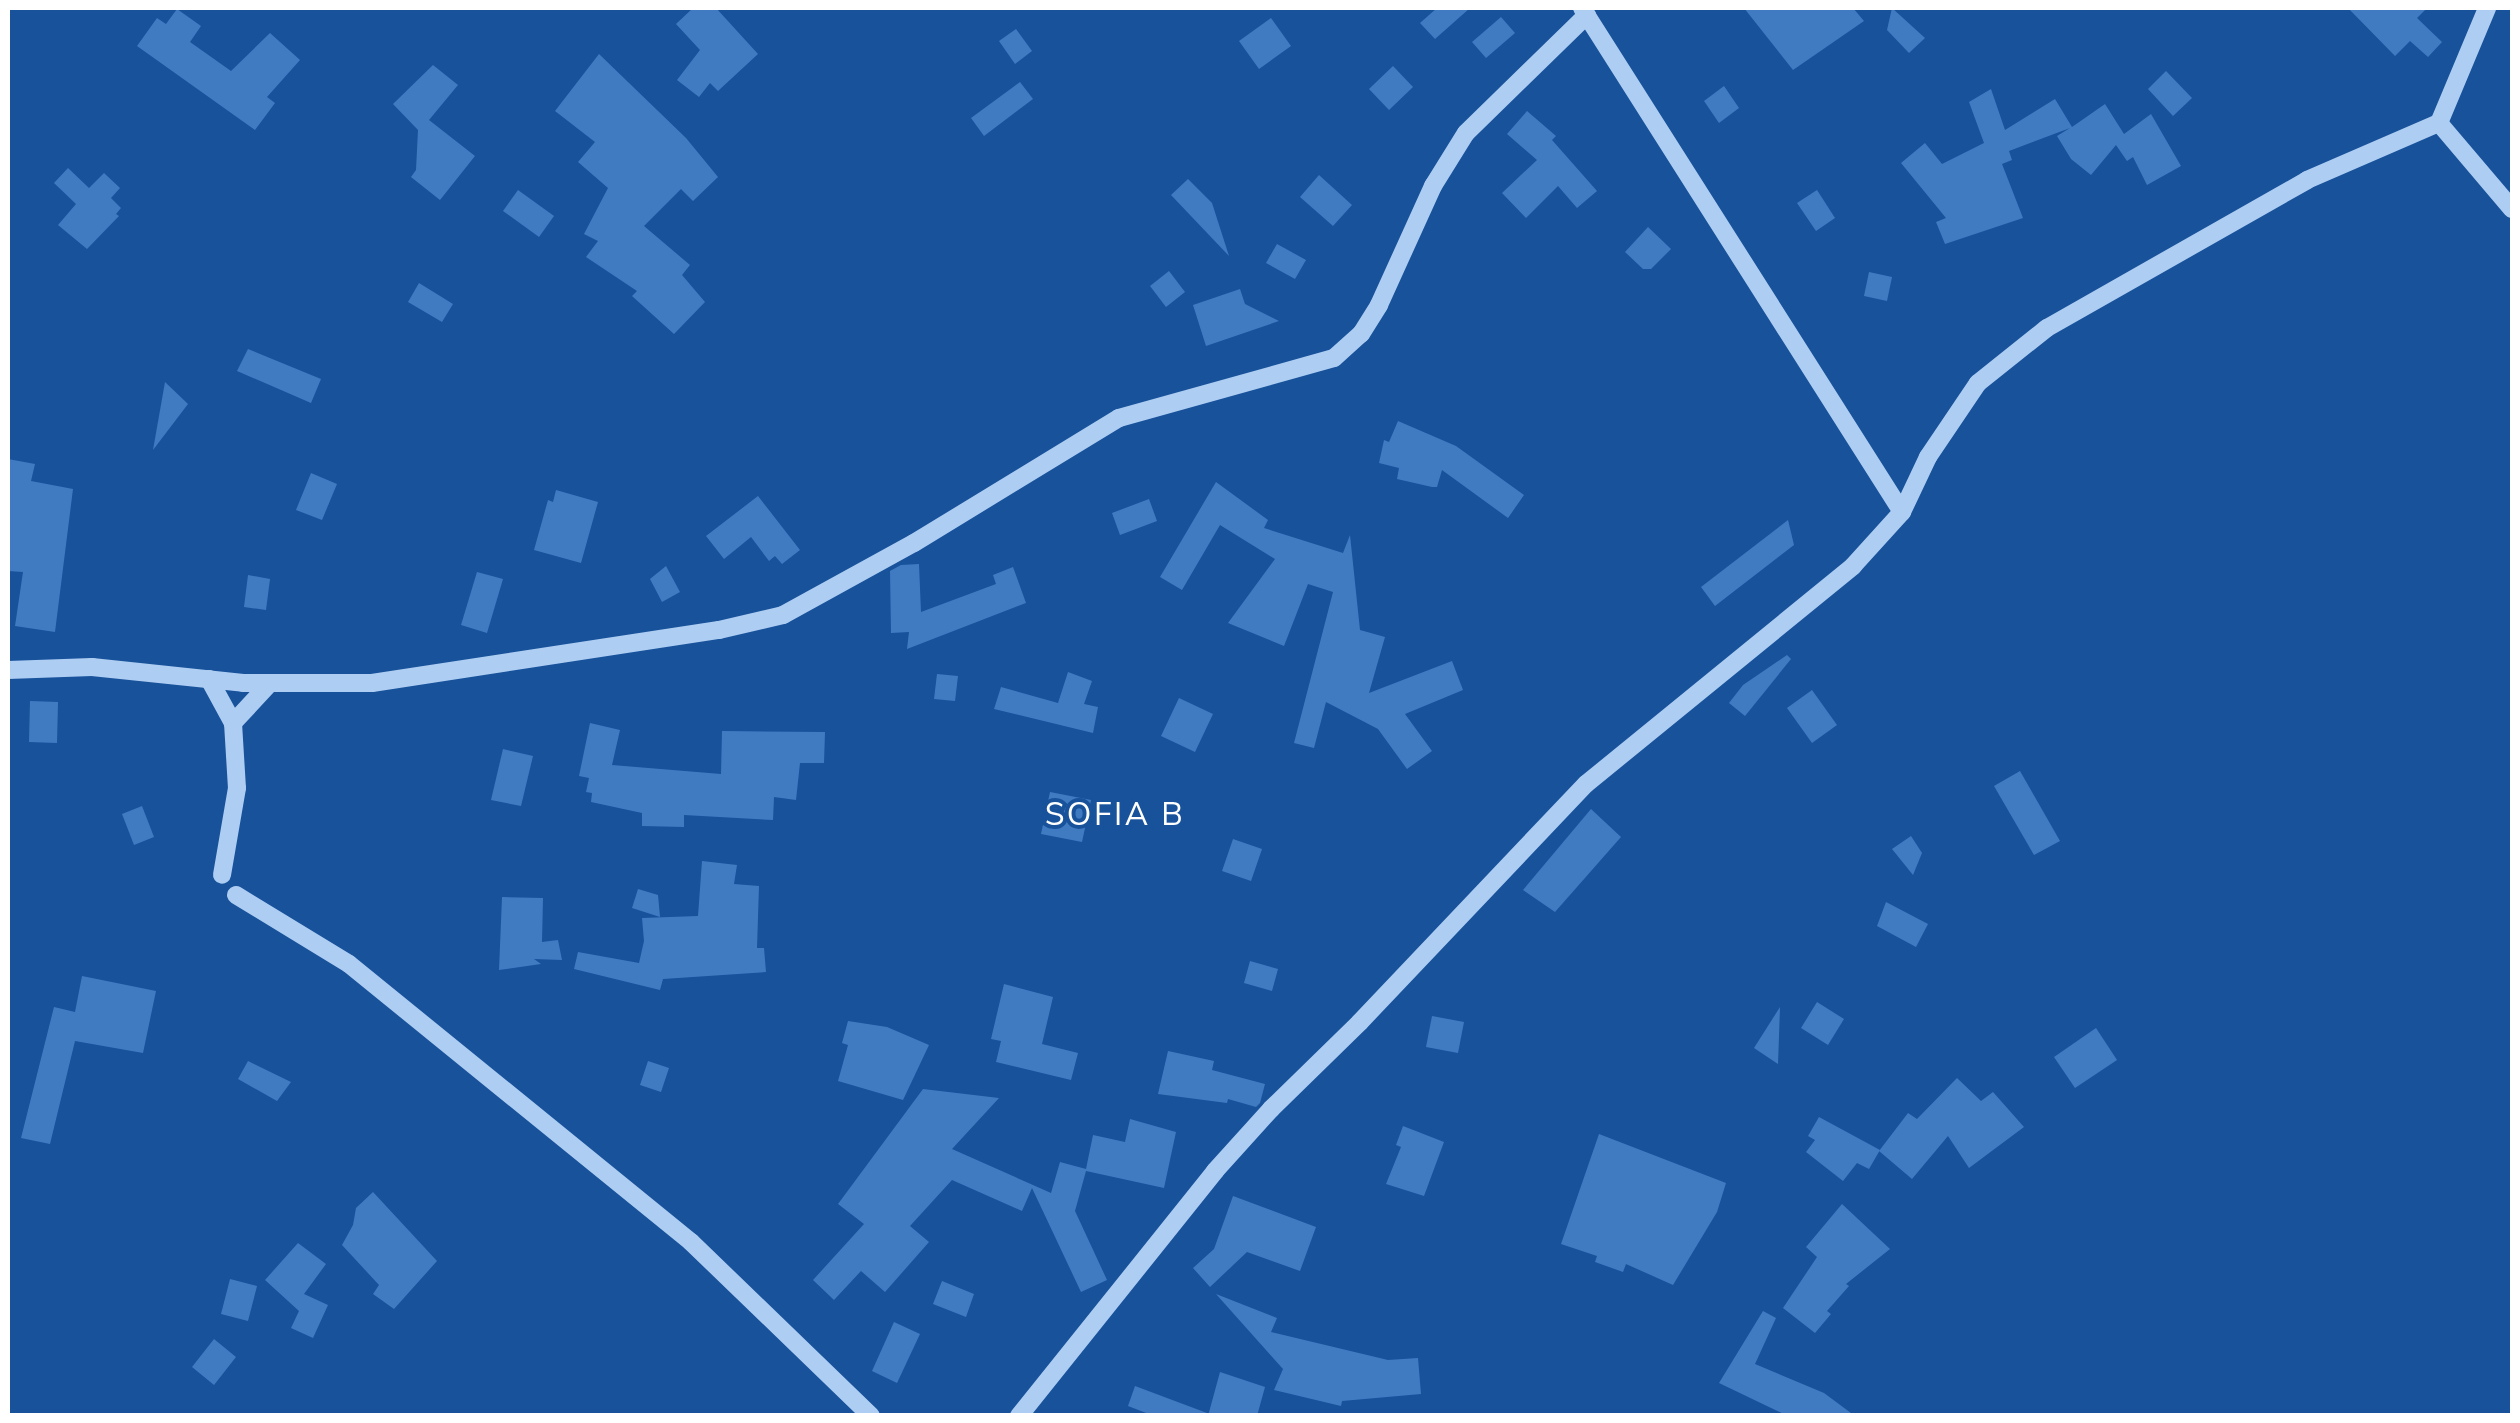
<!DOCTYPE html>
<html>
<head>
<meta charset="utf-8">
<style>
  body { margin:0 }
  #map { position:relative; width:2520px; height:1423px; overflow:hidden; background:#17529b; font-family:"Nunito Sans",sans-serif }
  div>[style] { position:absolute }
  .building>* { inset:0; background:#407bc2 }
  .minor>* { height:18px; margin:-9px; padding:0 9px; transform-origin:9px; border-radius:9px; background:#aecdf2 }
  span { translate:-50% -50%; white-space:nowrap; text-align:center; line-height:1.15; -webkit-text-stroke:8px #17529b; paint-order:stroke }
  .quarter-label { font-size:32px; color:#fff; letter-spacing:2.5px }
  .frame { position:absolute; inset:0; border:10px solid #fff; pointer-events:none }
</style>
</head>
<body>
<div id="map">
  <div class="building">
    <i style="clip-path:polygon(693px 8px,716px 8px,758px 54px,718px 91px,710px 83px,699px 97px,677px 80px,700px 50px,676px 24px)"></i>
    <i style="clip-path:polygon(1437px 8px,1470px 8px,1435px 39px,1420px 23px)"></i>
    <i style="clip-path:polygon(1744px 8px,1853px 8px,1864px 21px,1793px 70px)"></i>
    <i style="clip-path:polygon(1892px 8px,1925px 38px,1909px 53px,1887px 30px)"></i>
    <i style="clip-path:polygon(2348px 8px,2427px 8px,2417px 18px,2442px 42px,2428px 57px,2410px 41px,2395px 56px)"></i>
    <i style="clip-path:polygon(177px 9px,201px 26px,190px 42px,231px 71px,270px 33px,300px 60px,267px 97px,275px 103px,255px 130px,137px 46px,157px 18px,166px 24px)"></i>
    <i style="clip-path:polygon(1501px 17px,1515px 33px,1486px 58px,1472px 42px)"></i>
    <i style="clip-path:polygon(1271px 18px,1291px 46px,1259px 69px,1239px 41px)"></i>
    <i style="clip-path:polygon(1016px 29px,1032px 51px,1015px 64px,999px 41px)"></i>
    <i style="clip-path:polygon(599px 54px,686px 138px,718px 177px,693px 201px,681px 189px,644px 226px,690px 265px,682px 275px,705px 302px,674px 334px,632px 296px,637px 291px,586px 257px,598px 241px,584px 234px,608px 188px,578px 162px,595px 142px,555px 111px)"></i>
    <i style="clip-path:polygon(433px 65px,458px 85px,429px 120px,475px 156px,440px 200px,411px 177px,416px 170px,418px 130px,393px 104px)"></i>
    <i style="clip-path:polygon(1393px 66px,1413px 87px,1389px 110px,1369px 89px)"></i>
    <i style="clip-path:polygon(2166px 71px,2192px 98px,2173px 116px,2148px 89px)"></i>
    <i style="clip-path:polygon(1020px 82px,1033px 99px,984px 136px,971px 118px)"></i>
    <i style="clip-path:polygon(1724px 86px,1739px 108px,1719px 123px,1704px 101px)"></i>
    <i style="clip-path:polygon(1991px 89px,2005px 130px,2055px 99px,2072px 127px,2105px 104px,2124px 134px,2151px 114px,2181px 166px,2147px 185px,2133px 157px,2127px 161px,2116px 145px,2091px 175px,2071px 159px,2057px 136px,2070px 128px,2009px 151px,2012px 160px,2002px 164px,2023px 218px,1945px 244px,1936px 222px,1946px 218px,1901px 163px,1925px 143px,1942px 164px,1984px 143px,1969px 102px)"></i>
    <i style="clip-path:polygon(1527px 111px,1556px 136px,1552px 140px,1597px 191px,1577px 208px,1558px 186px,1526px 218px,1502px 193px,1537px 160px,1507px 134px)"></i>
    <i style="clip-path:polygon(68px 168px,89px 188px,104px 173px,120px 188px,111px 198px,121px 208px,116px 214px,119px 216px,87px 249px,58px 225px,76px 204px,54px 183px)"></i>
    <i style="clip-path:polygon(1319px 175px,1352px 205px,1333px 226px,1300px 197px)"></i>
    <i style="clip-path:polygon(1188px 179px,1212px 203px,1229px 256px,1171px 195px)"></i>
    <i style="clip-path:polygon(518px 190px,554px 216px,539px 237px,503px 211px)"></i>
    <i style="clip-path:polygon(1817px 190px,1835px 218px,1816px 231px,1797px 203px)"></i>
    <i style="clip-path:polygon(1648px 227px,1671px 249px,1651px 269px,1643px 269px,1625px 252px)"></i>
    <i style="clip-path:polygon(1277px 244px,1306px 260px,1295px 279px,1266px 263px)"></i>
    <i style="clip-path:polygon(1169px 271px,1185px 292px,1166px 307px,1150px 286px)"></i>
    <i style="clip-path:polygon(1869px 272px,1892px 277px,1887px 301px,1864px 296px)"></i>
    <i style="clip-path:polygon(419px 283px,453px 304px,442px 322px,408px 302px)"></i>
    <i style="clip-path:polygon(1240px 289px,1245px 304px,1279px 321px,1206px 346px,1193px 305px)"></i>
    <i style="clip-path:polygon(248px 349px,321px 379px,311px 403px,237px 371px)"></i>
    <i style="clip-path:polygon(165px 382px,188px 404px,153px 450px)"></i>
    <i style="clip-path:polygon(1398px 421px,1456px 446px,1524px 495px,1508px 518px,1442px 470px,1437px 487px,1432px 487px,1397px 479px,1399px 468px,1379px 463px,1384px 440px,1389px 442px)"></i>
    <i style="clip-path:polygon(8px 459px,35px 464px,31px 481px,73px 489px,55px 632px,15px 626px,23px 572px,8px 571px)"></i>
    <i style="clip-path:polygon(311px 473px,337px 484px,322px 520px,296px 510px)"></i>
    <i style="clip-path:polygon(1216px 482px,1268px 520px,1264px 528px,1343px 553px,1350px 535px,1360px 630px,1385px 637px,1369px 693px,1452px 661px,1463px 690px,1405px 714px,1432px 751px,1407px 769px,1378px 729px,1326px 702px,1314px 748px,1294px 743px,1333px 592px,1308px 584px,1284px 646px,1228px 623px,1275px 559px,1220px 525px,1182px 590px,1160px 577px)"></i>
    <i style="clip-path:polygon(556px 490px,598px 502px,581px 563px,534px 550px,548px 500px,553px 502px)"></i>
    <i style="clip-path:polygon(758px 496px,800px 550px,782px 564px,775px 556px,769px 561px,751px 537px,724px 559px,706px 536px)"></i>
    <i style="clip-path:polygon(1149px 499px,1157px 521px,1120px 535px,1112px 513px)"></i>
    <i style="clip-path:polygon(1788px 520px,1794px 545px,1715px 606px,1701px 587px)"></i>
    <i style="clip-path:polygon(919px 564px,921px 612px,996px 584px,993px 575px,1013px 567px,1026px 603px,907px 649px,909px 632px,891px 633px,890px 571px,901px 565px)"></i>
    <i style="clip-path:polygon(666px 566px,680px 592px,662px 602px,650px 579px)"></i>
    <i style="clip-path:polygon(477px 572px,503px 579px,487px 633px,461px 625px)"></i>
    <i style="clip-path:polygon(248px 575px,270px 579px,266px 610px,244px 607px)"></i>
    <i style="clip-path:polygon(1787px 655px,1791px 659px,1745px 716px,1729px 703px,1743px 685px)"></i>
    <i style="clip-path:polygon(1068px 672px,1092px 681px,1084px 704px,1098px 707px,1093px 733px,994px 709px,1001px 687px,1058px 703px)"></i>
    <i style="clip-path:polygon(937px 674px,958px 676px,955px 701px,934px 699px)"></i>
    <i style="clip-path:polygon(1812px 690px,1837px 725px,1812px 743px,1787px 708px)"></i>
    <i style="clip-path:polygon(1179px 698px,1213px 714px,1195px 752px,1161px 736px)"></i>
    <i style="clip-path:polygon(30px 701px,58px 702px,57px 743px,29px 742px)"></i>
    <i style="clip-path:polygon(590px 723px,620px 730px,612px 765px,721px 774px,722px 731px,825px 732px,824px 763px,800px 763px,796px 800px,774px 797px,773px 820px,684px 815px,684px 827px,642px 826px,642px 813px,591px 802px,592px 793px,586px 792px,589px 778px,579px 776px)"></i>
    <i style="clip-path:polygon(503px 749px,533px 756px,521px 806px,491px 800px)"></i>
    <i style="clip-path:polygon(2020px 771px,2060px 841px,2034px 855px,1994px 786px)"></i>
    <i style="clip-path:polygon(1050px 792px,1091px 800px,1082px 842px,1041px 834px)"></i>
    <i style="clip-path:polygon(142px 806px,154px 837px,134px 845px,122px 814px)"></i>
    <i style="clip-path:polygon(1591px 809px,1621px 837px,1555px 912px,1523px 890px)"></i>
    <i style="clip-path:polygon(1911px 836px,1922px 853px,1913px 875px,1892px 849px)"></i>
    <i style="clip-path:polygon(1233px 839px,1262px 849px,1251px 881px,1222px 871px)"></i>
    <i style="clip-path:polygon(702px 861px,737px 865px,734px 884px,759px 886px,757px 948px,764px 948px,766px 972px,663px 979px,660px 990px,574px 969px,578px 952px,639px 963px,644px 941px,642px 918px,698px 916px)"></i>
    <i style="clip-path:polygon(638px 889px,658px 895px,660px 917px,632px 908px)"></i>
    <i style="clip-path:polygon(502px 897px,543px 898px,542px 942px,558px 940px,562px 960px,534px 959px,541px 964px,499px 970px)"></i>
    <i style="clip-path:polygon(1886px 902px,1928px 924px,1916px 947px,1877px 926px)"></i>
    <i style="clip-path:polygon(1250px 961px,1278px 969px,1272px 991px,1244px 983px)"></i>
    <i style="clip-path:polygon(82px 976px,156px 991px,143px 1053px,75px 1041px,50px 1144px,21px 1138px,54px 1007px,75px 1012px)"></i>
    <i style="clip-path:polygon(1004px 984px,1053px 997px,1042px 1044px,1078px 1053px,1071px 1080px,996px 1062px,1001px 1041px,991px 1039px)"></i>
    <i style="clip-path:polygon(1817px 1002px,1844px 1019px,1828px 1045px,1801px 1028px)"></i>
    <i style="clip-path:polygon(1780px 1007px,1778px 1064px,1754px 1048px)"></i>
    <i style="clip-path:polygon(1432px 1016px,1464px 1022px,1458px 1053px,1426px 1047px)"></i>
    <i style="clip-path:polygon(848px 1021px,887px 1027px,929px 1045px,903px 1100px,838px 1081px,848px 1045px,842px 1043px)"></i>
    <i style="clip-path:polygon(2096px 1028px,2117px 1060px,2075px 1088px,2054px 1057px)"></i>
    <i style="clip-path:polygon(1168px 1051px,1214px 1061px,1212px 1070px,1265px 1084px,1260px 1103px,1256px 1107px,1228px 1099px,1227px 1103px,1158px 1094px)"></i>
    <i style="clip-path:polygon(248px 1061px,291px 1082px,277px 1101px,238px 1079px)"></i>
    <i style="clip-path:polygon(648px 1061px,669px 1068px,661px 1092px,640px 1085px)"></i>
    <i style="clip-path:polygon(1957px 1078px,1981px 1101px,1993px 1092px,2024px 1127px,1969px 1168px,1948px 1136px,1912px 1179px,1879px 1151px,1908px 1113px,1917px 1119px)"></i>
    <i style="clip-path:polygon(923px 1089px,999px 1098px,952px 1149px,1051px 1193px,1060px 1162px,1086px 1169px,1093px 1135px,1125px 1142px,1130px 1119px,1176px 1132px,1164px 1188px,1086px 1171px,1075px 1211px,1107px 1280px,1081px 1292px,1032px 1188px,1022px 1211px,952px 1180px,910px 1226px,929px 1242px,885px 1292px,861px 1271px,834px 1300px,813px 1280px,864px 1224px,838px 1204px)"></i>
    <i style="clip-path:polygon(1819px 1117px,1880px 1150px,1869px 1169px,1857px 1163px,1843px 1181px,1806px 1152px,1815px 1140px,1808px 1136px)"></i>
    <i style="clip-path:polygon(1403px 1126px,1444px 1142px,1424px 1196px,1386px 1184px,1401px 1147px,1396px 1145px)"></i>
    <i style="clip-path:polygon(1599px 1134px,1726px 1183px,1717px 1212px,1673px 1285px,1626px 1264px,1623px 1272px,1595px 1262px,1597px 1256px,1561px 1244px)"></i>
    <i style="clip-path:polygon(373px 1192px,437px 1261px,394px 1309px,373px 1294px,379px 1285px,342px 1245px,353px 1225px,356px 1208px)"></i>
    <i style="clip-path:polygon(1233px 1196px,1316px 1227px,1300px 1271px,1247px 1252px,1210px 1287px,1193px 1268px,1214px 1249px)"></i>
    <i style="clip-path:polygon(1842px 1204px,1890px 1249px,1846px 1284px,1849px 1286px,1827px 1311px,1831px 1314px,1815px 1333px,1783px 1308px,1817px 1257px,1806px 1247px)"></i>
    <i style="clip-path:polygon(298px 1243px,326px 1264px,304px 1294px,328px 1305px,313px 1338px,291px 1328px,299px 1311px,265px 1280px)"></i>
    <i style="clip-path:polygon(230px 1279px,257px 1286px,248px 1321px,221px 1314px)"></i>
    <i style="clip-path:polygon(942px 1281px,974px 1294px,966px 1317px,933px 1304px)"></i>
    <i style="clip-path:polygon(1216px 1294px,1277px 1318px,1271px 1332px,1388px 1360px,1418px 1358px,1421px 1394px,1342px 1401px,1341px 1406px,1274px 1390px,1283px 1369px)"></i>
    <i style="clip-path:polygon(1763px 1311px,1776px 1318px,1755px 1364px,1824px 1393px,1855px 1416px,1788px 1416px,1719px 1383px)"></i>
    <i style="clip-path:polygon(894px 1322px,920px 1334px,897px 1383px,872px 1371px)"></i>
    <i style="clip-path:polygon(214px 1339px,236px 1357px,214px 1385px,192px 1367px)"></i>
    <i style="clip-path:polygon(1220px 1372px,1265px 1387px,1257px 1416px,1208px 1416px)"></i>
    <i style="clip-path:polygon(1135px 1386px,1207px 1413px,1207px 1416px,1154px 1416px,1128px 1406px)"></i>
  </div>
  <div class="minor">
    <i style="left:1582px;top:8px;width:597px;rotate:57.59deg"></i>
    <i style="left:2439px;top:123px;width:113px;rotate:49.7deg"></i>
    <i style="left:8px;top:670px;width:84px;rotate:-2deg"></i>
    <i style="left:92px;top:667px;width:152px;rotate:6deg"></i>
    <i style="left:243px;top:683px;width:129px"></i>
    <i style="left:372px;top:683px;width:351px;rotate:-8.7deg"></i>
    <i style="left:719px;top:630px;width:66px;rotate:-13.2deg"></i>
    <i style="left:783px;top:615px;width:149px;rotate:-28.8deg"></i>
    <i style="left:914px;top:543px;width:240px;rotate:-31.4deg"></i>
    <i style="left:1119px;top:418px;width:223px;rotate:-15.6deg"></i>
    <i style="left:1334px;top:358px;width:36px;rotate:-42deg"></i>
    <i style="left:1361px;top:334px;width:34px;rotate:-58deg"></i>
    <i style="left:1379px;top:305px;width:131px;rotate:-65.6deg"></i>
    <i style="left:1433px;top:186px;width:62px;rotate:-58.1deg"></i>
    <i style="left:1466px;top:133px;width:169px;rotate:-44.3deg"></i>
    <i style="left:209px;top:679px;width:50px;rotate:61.4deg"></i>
    <i style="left:233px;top:723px;width:65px;rotate:86.5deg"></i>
    <i style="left:237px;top:788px;width:88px;rotate:99.8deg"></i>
    <i style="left:233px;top:723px;width:54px;rotate:-47.2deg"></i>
    <i style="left:236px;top:895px;width:132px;rotate:31.4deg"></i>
    <i style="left:349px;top:964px;width:441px;rotate:39.1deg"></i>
    <i style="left:691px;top:1242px;width:250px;rotate:44deg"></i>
    <i style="left:1019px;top:1416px;width:314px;rotate:-51.3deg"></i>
    <i style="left:1215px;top:1171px;width:84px;rotate:-47.9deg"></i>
    <i style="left:1271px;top:1109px;width:124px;rotate:-44.3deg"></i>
    <i style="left:1360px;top:1022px;width:328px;rotate:-46.5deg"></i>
    <i style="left:1586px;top:784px;width:345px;rotate:-39.2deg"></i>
    <i style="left:1853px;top:566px;width:73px;rotate:-47.8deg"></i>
    <i style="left:1902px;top:512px;width:61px;rotate:-64.7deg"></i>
    <i style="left:1928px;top:457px;width:89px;rotate:-56deg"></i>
    <i style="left:1978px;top:383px;width:88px;rotate:-38.6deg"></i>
    <i style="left:2047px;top:328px;width:299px;rotate:-29.6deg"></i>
    <i style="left:2307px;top:180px;width:144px;rotate:-23.4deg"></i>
    <i style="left:2439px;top:123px;width:125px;rotate:-67.3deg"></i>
  </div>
  <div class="quarter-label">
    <span style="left:1115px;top:815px">SOFIA B</span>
  </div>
  <div class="frame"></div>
</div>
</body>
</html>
